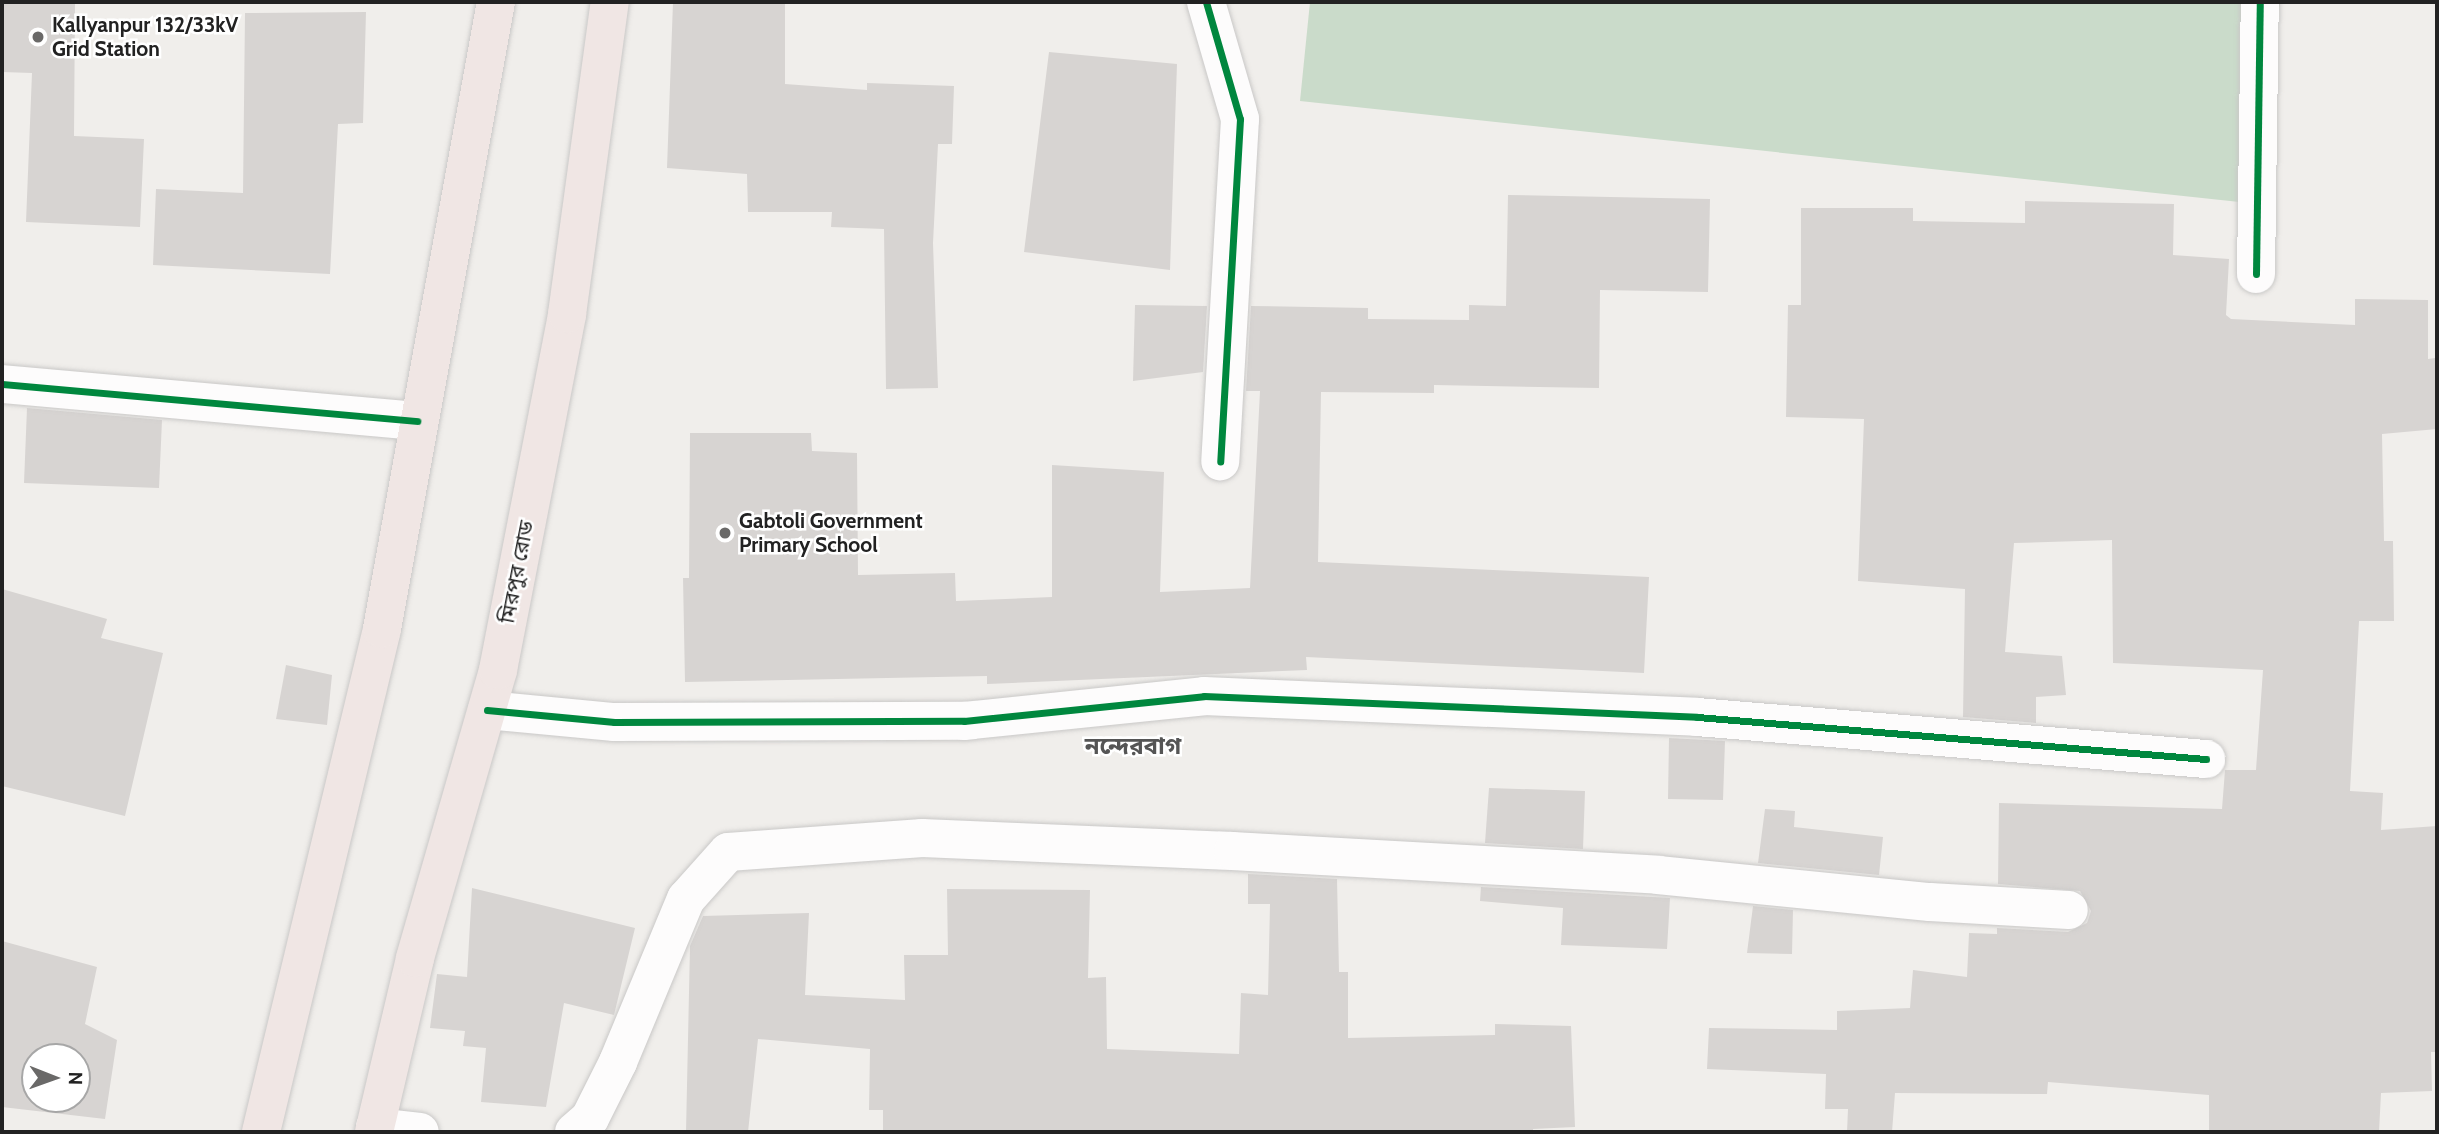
<!DOCTYPE html>
<html>
<head>
<meta charset="utf-8">
<style>
  body { margin:0 }
  #map { position:relative; width:2439px; height:1134px; overflow:hidden; background:#f0eeeb; font-family:Cabin,"Noto Sans Bengali",sans-serif }
  div>[style] { position:absolute }
  .cemetery>* { inset:0; background:#cadbca }
  .building>* { inset:0; background:#d7d4d2 }
  .roads { filter:drop-shadow(0 0 2px #c9c8c7) drop-shadow(0 0 2px #c9c8c7) }
  .minor>* { height:38px; margin:-19px; padding:0 19px; transform-origin:19px; border-radius:19px; background:#fdfcfc }
  .trunk>* { height:38px; margin:-19px; padding:0 19px; transform-origin:19px; border-radius:19px; background:#f0e6e4 }
  .cycleway>* { height:7px; margin:-3.5px; padding:0 3.5px; transform-origin:3.5px; border-radius:3.5px; background:#00873e }
  .dots>* { width:19px; height:19px; translate:-50% -50%; box-sizing:border-box; border:4px solid #fff; border-radius:50% }
  span { translate:-50% -50%; white-space:nowrap; text-align:center; line-height:1.15; -webkit-text-stroke:5px #fff; paint-order:stroke }
  .poi-label { font-size:21px; color:#222; font-weight:700 }
  .left { translate:0 -50%; text-align:left }
  .street-label { font-size:21px; color:#222 }
  .quarter-label { font-size:24px; color:#555; font-weight:700 }
  .frame { position:absolute; inset:0; border:4px solid #222; pointer-events:none }
  .north { position:absolute; left:21px; top:1043px; width:70px; height:70px; box-sizing:border-box; background:#fff; border:2px solid #a7a7a7; border-radius:50%; rotate:91deg; font-size:19px; font-weight:700; line-height:28px; text-align:center; color:#222 }
  .north::after { content:''; display:block; margin:auto; width:24px; height:32px; background:#6a6968; clip-path:polygon(50% 0,100% 100%,50% 72%,0 100%) }
</style>
</head>
<body>
<div id="map">
  <div class="cemetery">
    <i style="clip-path:polygon(1310px 2px,2280px 2px,2258px 204px,1300px 101px)"></i>
  </div>
  <div class="building">
    <i style="clip-path:polygon(2px 2px,75px 2px,74px 136px,144px 139px,140px 227px,26px 222px,32px 73px,2px 72px)"></i>
    <i style="clip-path:polygon(673px 2px,785px 2px,785px 84px,867px 90px,867px 83px,954px 86px,952px 144px,938px 144px,933px 243px,938px 388px,886px 389px,884px 229px,831px 227px,832px 212px,748px 212px,747px 174px,667px 168px)"></i>
    <i style="clip-path:polygon(366px 12px,363px 123px,338px 124px,330px 274px,153px 265px,156px 189px,243px 193px,245px 13px)"></i>
    <i style="clip-path:polygon(1049px 52px,1177px 64px,1170px 270px,1024px 252px)"></i>
    <i style="clip-path:polygon(1508px 195px,1710px 199px,1708px 292px,1600px 290px,1599px 388px,1434px 385px,1434px 393px,1321px 392px,1318px 562px,1649px 577px,1644px 673px,1306px 657px,1307px 670px,987px 684px,987px 676px,685px 682px,683px 578px,689px 578px,690px 433px,811px 433px,812px 451px,857px 453px,858px 575px,955px 573px,956px 601px,1052px 597px,1052px 465px,1164px 472px,1160px 592px,1250px 588px,1260px 391px,1246px 391px,1251px 306px,1368px 308px,1368px 319px,1469px 320px,1469px 305px,1506px 306px)"></i>
    <i style="clip-path:polygon(2025px 201px,2174px 204px,2173px 255px,2229px 259px,2226px 315px,2231px 319px,2355px 325px,2355px 299px,2428px 300px,2428px 359px,2435px 358px,2437px 429px,2382px 434px,2384px 541px,2393px 541px,2394px 621px,2359px 621px,2350px 791px,2383px 793px,2381px 830px,2437px 826px,2437px 1052px,2431px 1052px,2432px 1091px,2381px 1093px,2379px 1132px,2209px 1132px,2209px 1095px,2048px 1082px,2047px 1094px,1895px 1093px,1892px 1132px,1847px 1132px,1848px 1109px,1825px 1109px,1826px 1074px,1707px 1069px,1709px 1028px,1837px 1030px,1837px 1011px,1910px 1008px,1913px 970px,1967px 977px,1969px 933px,1997px 934px,1997px 928px,2068px 932px,2087px 923px,2091px 911px,2080px 891px,1998px 884px,1999px 803px,2222px 809px,2225px 770px,2256px 770px,2263px 670px,2113px 663px,2112px 540px,2014px 543px,2005px 652px,2062px 656px,2066px 695px,2036px 697px,2036px 723px,1963px 717px,1965px 589px,1858px 581px,1864px 419px,1786px 417px,1788px 305px,1801px 305px,1801px 208px,1913px 208px,1913px 221px,2025px 223px)"></i>
    <i style="clip-path:polygon(1135px 305px,1207px 306px,1203px 372px,1133px 381px)"></i>
    <i style="clip-path:polygon(27px 408px,162px 420px,159px 488px,24px 483px)"></i>
    <i style="clip-path:polygon(2px 589px,107px 619px,101px 638px,163px 653px,125px 816px,2px 786px)"></i>
    <i style="clip-path:polygon(286px 665px,332px 675px,327px 725px,276px 719px)"></i>
    <i style="clip-path:polygon(1669px 738px,1725px 741px,1723px 800px,1668px 799px)"></i>
    <i style="clip-path:polygon(1489px 788px,1585px 791px,1583px 849px,1485px 843px)"></i>
    <i style="clip-path:polygon(1765px 809px,1795px 811px,1794px 827px,1883px 837px,1879px 875px,1758px 863px)"></i>
    <i style="clip-path:polygon(1248px 874px,1337px 879px,1339px 972px,1348px 972px,1348px 1038px,1495px 1035px,1495px 1024px,1571px 1026px,1575px 1127px,1533px 1129px,1533px 1132px,883px 1132px,883px 1110px,869px 1110px,870px 1049px,758px 1039px,748px 1132px,686px 1132px,690px 946px,703px 916px,809px 913px,805px 995px,905px 1000px,904px 955px,948px 955px,947px 889px,1090px 890px,1088px 978px,1106px 977px,1107px 1049px,1239px 1054px,1241px 993px,1268px 995px,1270px 904px,1248px 904px)"></i>
    <i style="clip-path:polygon(1481px 887px,1670px 898px,1667px 949px,1561px 945px,1563px 908px,1480px 901px)"></i>
    <i style="clip-path:polygon(472px 888px,635px 928px,614px 1015px,564px 1003px,546px 1107px,481px 1102px,486px 1048px,463px 1046px,465px 1031px,430px 1028px,437px 974px,467px 977px)"></i>
    <i style="clip-path:polygon(1753px 906px,1793px 910px,1792px 954px,1747px 953px)"></i>
    <i style="clip-path:polygon(evenodd,2px 941px,97px 967px,85px 1024px,117px 1040px,105px 1119px,2px 1107px,2px 941px,35px 1057px,77px 1057px,77px 1099px,35px 1099px,35px 1057px)"></i>
  </div>
  <div class="roads">
    <div class="minor">
      <i style="left:1206px;top:2px;width:122px;rotate:73.8deg"></i>
      <i style="left:1240px;top:119px;width:343px;rotate:93.3deg"></i>
      <i style="left:2256px;top:274px;width:272px;rotate:-89.2deg"></i>
      <i style="left:2px;top:384px;width:417px;rotate:5.1deg"></i>
      <i style="left:487px;top:710px;width:128px;rotate:5.4deg"></i>
      <i style="left:614px;top:722px;width:350px;rotate:-0.2deg"></i>
      <i style="left:964px;top:721px;width:241px;rotate:-5.9deg"></i>
      <i style="left:1204px;top:696px;width:493px;rotate:2.4deg"></i>
      <i style="left:1697px;top:717px;width:511px;rotate:4.72deg"></i>
      <i style="left:375px;top:1127px;width:45px;rotate:6.3deg"></i>
      <i style="left:574px;top:1132px;width:21px;rotate:-41deg"></i>
      <i style="left:590px;top:1118px;width:63px;rotate:-63.4deg"></i>
      <i style="left:618px;top:1062px;width:177px;rotate:-67.4deg"></i>
      <i style="left:686px;top:899px;width:63px;rotate:-48.2deg"></i>
      <i style="left:728px;top:852px;width:195px;rotate:-4.1deg"></i>
      <i style="left:922px;top:838px;width:311px;rotate:2.4deg"></i>
      <i style="left:1233px;top:851px;width:426px;rotate:3.2deg"></i>
      <i style="left:1658px;top:875px;width:273px;rotate:5.7deg"></i>
      <i style="left:1930px;top:902px;width:139px;rotate:3.3deg"></i>
    </div>
    <div class="trunk">
      <i style="left:261px;top:1132px;width:517px;rotate:-76.47deg"></i>
      <i style="left:382px;top:629px;width:637px;rotate:-79.7deg"></i>
      <i style="left:374px;top:1132px;width:179px;rotate:-76.7deg"></i>
      <i style="left:415px;top:958px;width:300px;rotate:-73.9deg"></i>
      <i style="left:498px;top:670px;width:363px;rotate:-79deg"></i>
      <i style="left:567px;top:314px;width:315px;rotate:-82.2deg"></i>
    </div>
  </div>
  <div class="cycleway">
    <i style="left:1206px;top:2px;width:122px;rotate:73.8deg"></i>
    <i style="left:1240px;top:119px;width:343px;rotate:93.3deg"></i>
    <i style="left:2256px;top:274px;width:272px;rotate:-89.2deg"></i>
    <i style="left:2px;top:384px;width:417px;rotate:5.1deg"></i>
    <i style="left:487px;top:710px;width:128px;rotate:5.4deg"></i>
    <i style="left:614px;top:722px;width:350px;rotate:-0.2deg"></i>
    <i style="left:964px;top:721px;width:241px;rotate:-5.9deg"></i>
    <i style="left:1204px;top:696px;width:493px;rotate:2.4deg"></i>
    <i style="left:1697px;top:717px;width:511px;rotate:4.72deg"></i>
  </div>
  <div class="dots">
    <i style="left:38px;top:37px;background:#6a6968"></i>
    <i style="left:725px;top:533px;background:#6a6968"></i>
  </div>
  <div class="poi-label">
    <span class="left" style="left:52px;top:37px">Kallyanpur 132/33kV<br>Grid Station</span>
    <span class="left" style="left:739px;top:533px">Gabtoli Government<br>Primary School</span>
  </div>
  <div class="street-label">
    <span style="left:517px;top:572px;rotate:-79deg">মিরপুর রোড</span>
  </div>
  <div class="quarter-label">
    <span style="left:1133px;top:746px">নন্দেরবাগ</span>
  </div>
  <div class="frame"></div>
  <div class="north">N</div>
</div>
</body>
</html>
